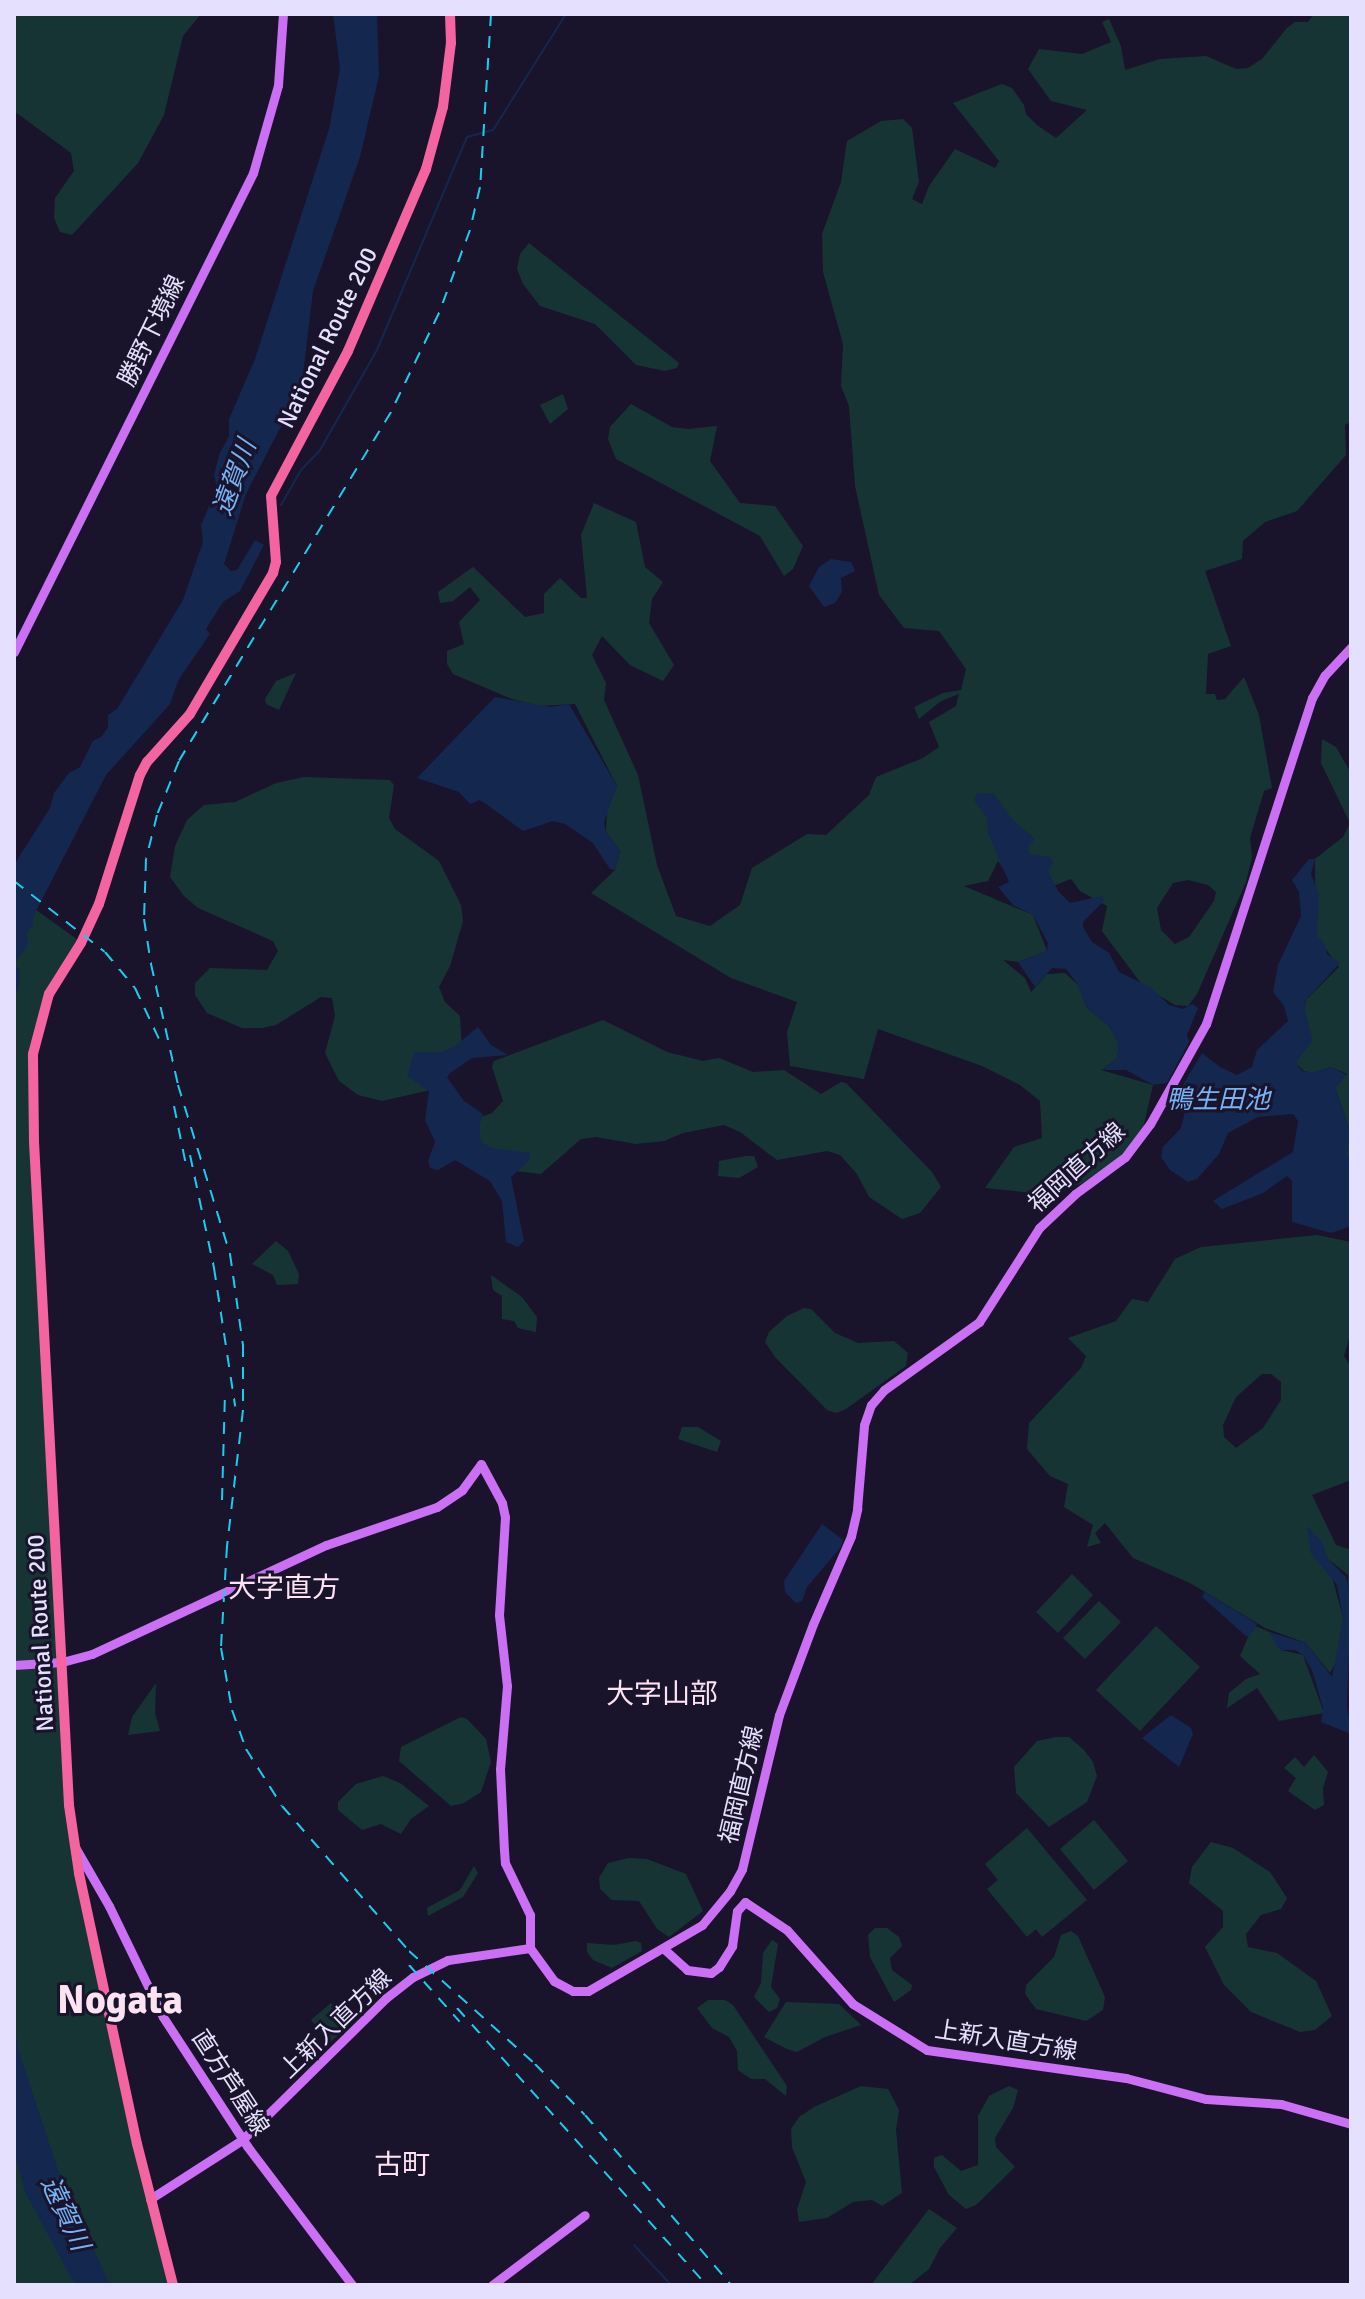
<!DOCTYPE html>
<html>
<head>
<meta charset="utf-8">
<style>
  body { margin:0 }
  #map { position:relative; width:1365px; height:2299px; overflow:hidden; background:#19142b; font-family:Signika,"Noto Sans JP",sans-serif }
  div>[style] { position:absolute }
  .green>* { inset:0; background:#173435 }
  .water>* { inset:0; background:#14274f }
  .stream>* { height:2px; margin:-1px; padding:0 1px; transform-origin:1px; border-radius:1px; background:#14274f }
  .major>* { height:9px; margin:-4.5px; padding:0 4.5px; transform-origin:4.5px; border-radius:4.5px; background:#cb6ff5 }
  .highway>* { height:10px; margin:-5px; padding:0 5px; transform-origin:5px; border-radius:5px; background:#f464a0 }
  .rail>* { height:2px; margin-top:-1px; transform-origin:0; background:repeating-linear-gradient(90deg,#1accee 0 12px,transparent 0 22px) }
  span { translate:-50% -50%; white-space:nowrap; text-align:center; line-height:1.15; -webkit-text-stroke:6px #19142b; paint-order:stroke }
  .street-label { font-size:24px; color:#e5e0fd }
  .water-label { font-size:26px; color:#76b2f5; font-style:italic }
  .quarter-label { font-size:28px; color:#fde2f1 }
  .town-label { font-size:40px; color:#fde2f1; font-weight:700 }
  .frame { position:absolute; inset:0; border:16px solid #e5e0fd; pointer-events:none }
</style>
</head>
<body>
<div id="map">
  <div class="green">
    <i style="clip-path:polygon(14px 14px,201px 14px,183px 36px,164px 115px,138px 163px,72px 235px,60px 232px,54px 218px,55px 198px,74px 171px,71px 153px,14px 111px)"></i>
    <i style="clip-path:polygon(evenodd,1314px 14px,1351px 14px,1351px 422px,1345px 425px,1346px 455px,1297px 511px,1265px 522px,1243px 541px,1242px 559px,1205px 571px,1231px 646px,1208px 654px,1206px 694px,1215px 694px,1217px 700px,1225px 699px,1244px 677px,1259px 715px,1272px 788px,1264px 791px,1250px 838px,1252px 857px,1246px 882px,1197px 994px,1188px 1006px,1175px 1005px,1143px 986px,1102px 931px,1107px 906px,1080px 891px,1071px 879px,1040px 891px,1018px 889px,998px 861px,988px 881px,964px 886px,1033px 915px,1047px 951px,1018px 962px,1003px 960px,1025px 978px,1031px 992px,1047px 974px,1065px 973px,1078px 985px,1087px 1008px,1109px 1026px,1119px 1044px,1117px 1059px,1101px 1070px,1153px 1085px,1142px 1133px,1116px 1160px,1081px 1184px,1044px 1194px,985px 1188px,1014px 1147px,1042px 1138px,1040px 1101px,1020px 1085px,982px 1066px,878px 1029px,864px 1079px,790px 1066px,787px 1032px,797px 1002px,731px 978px,591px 893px,615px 870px,620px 851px,606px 832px,607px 808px,617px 786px,575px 704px,540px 706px,512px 699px,453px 674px,447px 664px,447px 651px,464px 644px,459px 622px,480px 600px,470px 587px,453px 601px,440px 603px,438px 592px,473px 567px,525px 617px,544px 613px,544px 594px,560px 578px,581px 598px,587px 598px,581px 535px,594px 503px,636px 522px,645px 567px,663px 582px,652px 599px,649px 623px,674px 665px,663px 681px,630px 665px,602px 636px,592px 655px,606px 683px,604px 700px,638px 775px,657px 865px,676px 916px,710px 926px,740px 905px,752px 868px,807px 834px,826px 835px,869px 795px,876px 777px,923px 758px,939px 747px,929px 722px,956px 706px,959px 694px,941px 701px,919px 719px,914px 707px,943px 693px,961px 690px,966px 669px,939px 631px,904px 628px,879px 595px,855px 486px,849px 406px,841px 386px,843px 344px,823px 272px,822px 234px,841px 182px,847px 141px,881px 121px,903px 119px,912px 128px,919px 182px,912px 199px,922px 204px,929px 186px,955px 149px,995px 168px,999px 161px,953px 103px,1002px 84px,1012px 88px,1024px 105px,1026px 114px,1037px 125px,1056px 138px,1087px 110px,1051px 101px,1028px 69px,1039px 49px,1082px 54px,1111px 42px,1102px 22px,1109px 19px,1121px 46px,1125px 70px,1160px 59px,1206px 56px,1236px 69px,1248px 68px,1262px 59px,1287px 28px,1295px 22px,1308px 22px,1314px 14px,1188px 880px,1208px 885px,1216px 892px,1214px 901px,1189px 937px,1175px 944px,1161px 930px,1157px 908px,1173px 883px,1188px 880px)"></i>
    <i style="clip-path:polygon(529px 243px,679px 363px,677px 368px,665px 371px,636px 365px,595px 324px,540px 306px,523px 284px,517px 269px,520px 254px)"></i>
    <i style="clip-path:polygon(563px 394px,568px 409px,550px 424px,540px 405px)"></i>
    <i style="clip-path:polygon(631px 404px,672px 427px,688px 429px,717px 426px,710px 461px,740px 503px,775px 506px,803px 546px,793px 569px,784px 576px,760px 536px,616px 459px,608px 439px,610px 427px)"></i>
    <i style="clip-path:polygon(296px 673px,279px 710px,266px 704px,265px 699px,276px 681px)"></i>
    <i style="clip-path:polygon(1322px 739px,1336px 747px,1351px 773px,1351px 1159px,1346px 1155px,1350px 1131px,1335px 1087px,1347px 1074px,1331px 1067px,1312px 1073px,1304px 1071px,1295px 1062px,1312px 1041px,1304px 1008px,1306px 1000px,1339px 967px,1316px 936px,1315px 859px,1343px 837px,1350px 823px,1321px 763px)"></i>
    <i style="clip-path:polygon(304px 777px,390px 780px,394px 785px,389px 818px,395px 829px,439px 861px,461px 905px,463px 921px,450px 966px,439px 987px,445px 1002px,460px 1016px,462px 1049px,445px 1081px,435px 1089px,382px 1101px,358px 1095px,339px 1081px,325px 1053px,335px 1016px,332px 998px,321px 997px,276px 1025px,262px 1028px,242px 1028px,207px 1013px,195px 995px,195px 983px,210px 968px,267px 970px,278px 951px,273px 941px,198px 908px,184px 896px,170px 877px,175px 846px,187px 820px,204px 805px,235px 802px,276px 783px)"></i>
    <i style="clip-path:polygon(14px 894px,78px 940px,53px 978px,41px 1006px,30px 1053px,61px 1749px,73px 1865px,139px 2173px,169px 2285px,14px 2285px)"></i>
    <i style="clip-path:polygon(603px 1020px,667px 1052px,703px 1061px,719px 1058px,753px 1072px,784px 1070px,821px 1094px,841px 1082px,846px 1083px,932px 1172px,941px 1187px,920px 1213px,902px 1219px,869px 1197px,857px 1174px,840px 1155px,827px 1151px,777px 1160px,740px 1132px,724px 1125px,683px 1133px,664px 1141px,636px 1144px,596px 1137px,581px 1139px,541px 1174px,505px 1170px,461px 1129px,469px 1121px,492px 1113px,503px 1101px,492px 1067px,494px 1061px)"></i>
    <i style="clip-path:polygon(746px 1156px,754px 1156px,758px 1167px,739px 1178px,718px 1176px,719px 1161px)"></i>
    <i style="clip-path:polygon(evenodd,1317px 1235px,1351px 1242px,1351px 1332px,1344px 1356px,1351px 1367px,1351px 1480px,1312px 1495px,1336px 1545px,1351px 1550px,1348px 1595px,1348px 1575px,1327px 1558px,1343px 1618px,1336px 1662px,1330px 1673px,1306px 1643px,1265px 1628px,1190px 1583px,1133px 1558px,1105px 1523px,1095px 1533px,1101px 1543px,1087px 1547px,1093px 1525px,1064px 1507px,1068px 1484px,1050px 1476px,1027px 1449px,1029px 1423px,1081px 1368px,1086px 1356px,1068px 1338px,1116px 1321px,1132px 1299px,1148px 1302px,1175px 1259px,1201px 1247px,1317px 1235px,1262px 1374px,1271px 1374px,1281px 1382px,1281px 1400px,1263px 1428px,1236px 1448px,1224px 1437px,1223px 1425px,1236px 1397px,1262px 1374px)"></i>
    <i style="clip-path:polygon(276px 1241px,288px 1251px,299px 1274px,298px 1284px,277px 1285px,273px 1275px,252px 1264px)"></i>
    <i style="clip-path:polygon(491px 1275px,522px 1297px,537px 1317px,536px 1332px,518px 1328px,514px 1321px,502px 1319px,502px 1296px,493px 1290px)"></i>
    <i style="clip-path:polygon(804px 1308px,811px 1309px,835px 1333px,858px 1343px,894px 1341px,908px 1353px,906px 1366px,846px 1409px,836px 1413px,827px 1410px,775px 1357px,765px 1342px,769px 1332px,787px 1316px)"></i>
    <i style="clip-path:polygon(682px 1427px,698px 1427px,721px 1441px,717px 1452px,678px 1439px)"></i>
    <i style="clip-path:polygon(1072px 1574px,1093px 1595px,1058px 1633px,1036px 1612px)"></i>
    <i style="clip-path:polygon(1099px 1601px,1121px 1622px,1085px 1659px,1063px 1638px)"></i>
    <i style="clip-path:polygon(1253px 1625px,1272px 1633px,1281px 1650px,1303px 1655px,1324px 1713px,1279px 1721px,1257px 1688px,1227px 1708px,1229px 1693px,1246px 1679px,1260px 1674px,1240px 1656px)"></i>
    <i style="clip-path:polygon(1156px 1626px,1200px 1667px,1140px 1731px,1096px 1690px)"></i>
    <i style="clip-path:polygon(156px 1683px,155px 1713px,160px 1731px,128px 1735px,132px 1717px)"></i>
    <i style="clip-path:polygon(461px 1717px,467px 1719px,486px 1739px,491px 1762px,481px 1792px,464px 1803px,451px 1806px,399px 1761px,401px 1747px)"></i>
    <i style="clip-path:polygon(1056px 1737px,1069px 1737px,1084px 1750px,1093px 1762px,1097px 1776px,1087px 1802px,1049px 1827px,1016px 1793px,1014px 1767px,1037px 1741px)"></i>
    <i style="clip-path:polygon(1314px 1755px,1328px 1772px,1323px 1788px,1324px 1805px,1315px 1810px,1288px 1791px,1296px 1778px,1284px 1768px,1295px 1757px,1304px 1767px)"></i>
    <i style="clip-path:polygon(383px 1776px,400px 1783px,429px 1806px,411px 1819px,401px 1834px,381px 1824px,362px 1830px,338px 1810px,338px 1802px,356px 1784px)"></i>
    <i style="clip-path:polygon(1094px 1820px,1128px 1861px,1094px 1890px,1060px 1849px)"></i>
    <i style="clip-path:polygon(1027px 1828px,1087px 1900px,1042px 1937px,1036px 1929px,1027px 1937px,987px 1889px,998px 1880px,985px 1864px)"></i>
    <i style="clip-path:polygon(1211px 1842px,1233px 1848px,1270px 1872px,1287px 1898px,1281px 1909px,1261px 1915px,1246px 1934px,1248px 1947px,1277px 1953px,1316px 1981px,1332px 2016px,1315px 2030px,1300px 2032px,1251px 2012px,1224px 1985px,1205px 1947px,1223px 1927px,1223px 1911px,1189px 1883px,1192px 1867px)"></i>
    <i style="clip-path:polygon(629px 1858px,647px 1859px,686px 1874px,703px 1911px,669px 1937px,657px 1929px,639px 1901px,612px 1900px,600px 1889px,599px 1878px,608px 1863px)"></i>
    <i style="clip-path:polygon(474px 1866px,478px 1873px,463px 1897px,428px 1916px,427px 1908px,460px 1890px)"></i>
    <i style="clip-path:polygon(875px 1928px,887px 1928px,899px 1937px,902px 1946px,890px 1958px,892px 1970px,912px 1985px,911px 1990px,894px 2002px,870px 1957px,868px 1935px)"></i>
    <i style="clip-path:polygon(1071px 1931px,1078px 1936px,1105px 1997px,1103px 2010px,1086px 2021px,1036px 2009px,1025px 1994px,1026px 1985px,1054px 1957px,1061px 1935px)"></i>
    <i style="clip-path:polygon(772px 1940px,778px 1944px,771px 1987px,780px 1999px,777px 2008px,769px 2012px,754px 1997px,761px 1983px,763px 1953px)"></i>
    <i style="clip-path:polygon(636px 1941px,641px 1943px,642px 1951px,612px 1968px,593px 1960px,587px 1952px,587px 1943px,614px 1945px)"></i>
    <i style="clip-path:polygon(708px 2000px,725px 2000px,733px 2005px,787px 2086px,786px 2096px,765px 2079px,751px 2079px,738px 2070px,737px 2051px,729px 2037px,712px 2028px,697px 2008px)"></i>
    <i style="clip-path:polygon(786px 2002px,839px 2004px,861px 2025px,825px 2037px,797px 2052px,787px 2049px,764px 2037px)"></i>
    <i style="clip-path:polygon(331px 2003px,344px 2018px,339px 2022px,346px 2029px,330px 2042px,311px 2020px)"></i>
    <i style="clip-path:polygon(861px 2086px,888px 2089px,899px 2110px,896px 2130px,902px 2193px,882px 2206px,872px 2200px,853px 2202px,827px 2218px,799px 2222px,797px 2209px,806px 2182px,792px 2147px,791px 2129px,799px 2117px,814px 2107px)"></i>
    <i style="clip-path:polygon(1009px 2086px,1018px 2090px,1013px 2108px,995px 2138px,996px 2147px,1015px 2167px,976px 2205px,966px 2209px,949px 2195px,934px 2167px,934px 2158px,942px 2155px,961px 2171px,978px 2165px,978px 2116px,989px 2096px)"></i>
    <i style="clip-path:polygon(929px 2209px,957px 2228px,940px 2248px,929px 2269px,909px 2285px,871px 2285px)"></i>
  </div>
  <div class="water">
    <i style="clip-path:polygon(333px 14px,377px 14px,379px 76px,360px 157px,313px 291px,299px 408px,289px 424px,284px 424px,279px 430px,246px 494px,224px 564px,231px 571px,237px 570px,255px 540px,264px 545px,240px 591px,223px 602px,206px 629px,210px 634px,179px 679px,170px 704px,106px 775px,33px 917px,33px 925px,26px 933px,28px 944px,14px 964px,20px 970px,20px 982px,14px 1001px,14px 865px,50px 808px,54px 793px,69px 773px,80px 767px,93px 741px,102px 736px,108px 727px,108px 715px,117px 709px,183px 600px,203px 542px,201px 525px,217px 488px,214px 475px,219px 455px,229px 436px,229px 419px,255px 359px,329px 129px,340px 69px)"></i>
    <i style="clip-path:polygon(831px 559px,851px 562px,855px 571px,841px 578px,842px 592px,835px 603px,824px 607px,809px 586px,819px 567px)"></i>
    <i style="clip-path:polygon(495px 697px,551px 707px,569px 704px,617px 786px,604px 822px,606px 832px,620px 851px,615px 870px,610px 869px,593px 843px,565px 824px,553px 821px,523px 831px,485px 803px,479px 800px,470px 804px,459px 792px,417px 778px)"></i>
    <i style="clip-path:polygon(993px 793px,1013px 820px,1035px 839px,1028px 847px,1030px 854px,1050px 857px,1053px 863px,1048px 871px,1058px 891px,1070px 903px,1102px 896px,1104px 901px,1083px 922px,1083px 927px,1092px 942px,1109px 953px,1119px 972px,1152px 988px,1169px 1005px,1183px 1009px,1192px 1004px,1198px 1008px,1187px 1035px,1189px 1042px,1167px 1083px,1153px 1085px,1126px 1070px,1101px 1070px,1117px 1059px,1119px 1044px,1109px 1026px,1087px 1008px,1078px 985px,1066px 969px,1052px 968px,1035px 987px,1018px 962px,1047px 951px,1048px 943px,1033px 915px,1013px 905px,998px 887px,1009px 882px,988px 833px,986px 816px,974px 800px,977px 794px)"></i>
    <i style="clip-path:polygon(1309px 859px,1315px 859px,1311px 874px,1319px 895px,1317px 936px,1325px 944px,1327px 954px,1340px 963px,1306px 1000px,1304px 1008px,1313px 1041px,1295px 1062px,1302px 1071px,1312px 1073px,1331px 1067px,1347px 1075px,1335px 1087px,1350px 1131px,1347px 1155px,1351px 1159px,1351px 1226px,1331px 1233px,1292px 1222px,1292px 1181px,1287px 1176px,1263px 1193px,1222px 1209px,1213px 1201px,1293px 1152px,1298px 1121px,1293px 1114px,1258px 1117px,1228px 1133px,1219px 1154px,1197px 1179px,1188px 1182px,1170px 1170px,1161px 1157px,1163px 1147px,1181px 1128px,1186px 1108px,1180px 1090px,1202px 1053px,1220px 1067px,1237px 1075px,1252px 1067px,1257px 1050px,1288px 1021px,1284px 1006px,1273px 992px,1278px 965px,1301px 916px,1299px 892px,1292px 880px)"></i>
    <i style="clip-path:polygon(478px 1027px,491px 1045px,508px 1055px,472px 1058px,446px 1076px,464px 1101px,483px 1114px,479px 1127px,481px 1142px,492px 1148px,530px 1153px,530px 1160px,511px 1177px,524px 1241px,518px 1247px,506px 1242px,502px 1201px,490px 1181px,455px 1160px,438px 1170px,430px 1168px,428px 1161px,435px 1142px,425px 1120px,429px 1091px,407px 1076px,414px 1052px,441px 1052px,455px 1046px)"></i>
    <i style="clip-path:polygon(822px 1524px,843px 1540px,841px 1547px,807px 1587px,802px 1601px,796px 1603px,785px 1592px,784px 1581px)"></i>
    <i style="clip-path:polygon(1307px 1526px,1323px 1543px,1327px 1558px,1346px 1577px,1351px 1596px,1347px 1705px,1351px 1734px,1321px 1722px,1323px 1708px,1312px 1670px,1303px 1655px,1295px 1650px,1280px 1650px,1269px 1632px,1306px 1643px,1332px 1677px,1343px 1618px,1337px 1585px,1311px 1554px)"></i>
    <i style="clip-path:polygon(1205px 1592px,1257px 1624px,1253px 1631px,1247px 1637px,1202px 1597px)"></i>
    <i style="clip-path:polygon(1171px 1715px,1191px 1728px,1193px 1734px,1179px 1767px,1142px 1738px)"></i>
    <i style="clip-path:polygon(14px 2020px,18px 2049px,59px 2173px,110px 2285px,75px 2285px,25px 2192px,14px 2152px)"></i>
  </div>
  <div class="stream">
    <i style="left:281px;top:505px;width:40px;rotate:-60.3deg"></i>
    <i style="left:301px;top:470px;width:28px;rotate:-46deg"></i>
    <i style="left:320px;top:450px;width:115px;rotate:-60.3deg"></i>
    <i style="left:377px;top:350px;width:231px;rotate:-67.1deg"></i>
    <i style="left:467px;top:137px;width:27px;rotate:-15deg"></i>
    <i style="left:493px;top:130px;width:137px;rotate:-57.8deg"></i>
    <i style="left:634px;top:2245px;width:54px;rotate:47.2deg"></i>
  </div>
  <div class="major">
    <i style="left:14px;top:652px;width:535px;rotate:-63.48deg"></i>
    <i style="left:253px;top:173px;width:91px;rotate:-74.1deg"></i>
    <i style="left:278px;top:85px;width:71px;rotate:-86deg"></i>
    <i style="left:14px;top:1665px;width:48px;rotate:-3.6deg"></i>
    <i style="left:62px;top:1662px;width:31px;rotate:-15deg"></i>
    <i style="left:92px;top:1654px;width:258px;rotate:-25deg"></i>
    <i style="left:326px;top:1545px;width:117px;rotate:-18.9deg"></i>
    <i style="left:437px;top:1507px;width:30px;rotate:-34deg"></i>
    <i style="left:462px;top:1490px;width:32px;rotate:-54deg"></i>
    <i style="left:481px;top:1464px;width:44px;rotate:61.7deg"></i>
    <i style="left:502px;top:1503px;width:14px;rotate:78deg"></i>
    <i style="left:505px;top:1517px;width:98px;rotate:93.5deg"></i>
    <i style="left:499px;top:1615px;width:71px;rotate:83.6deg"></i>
    <i style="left:507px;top:1686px;width:83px;rotate:94.8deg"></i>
    <i style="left:500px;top:1769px;width:81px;rotate:87.2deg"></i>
    <i style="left:504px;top:1850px;width:13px;rotate:86deg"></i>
    <i style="left:505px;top:1863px;width:58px;rotate:64.3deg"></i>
    <i style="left:530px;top:1915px;width:33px;rotate:90deg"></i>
    <i style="left:530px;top:1948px;width:41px;rotate:54deg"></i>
    <i style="left:554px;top:1981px;width:21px;rotate:28deg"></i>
    <i style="left:573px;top:1991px;width:15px"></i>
    <i style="left:588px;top:1991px;width:132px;rotate:-30.1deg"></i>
    <i style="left:702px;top:1925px;width:44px;rotate:-50.5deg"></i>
    <i style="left:730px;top:1891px;width:25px;rotate:-61deg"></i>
    <i style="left:742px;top:1869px;width:158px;rotate:-76.5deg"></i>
    <i style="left:779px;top:1715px;width:97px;rotate:-69.5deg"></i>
    <i style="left:813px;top:1624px;width:96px;rotate:-66.6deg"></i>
    <i style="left:851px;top:1536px;width:28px;rotate:-77deg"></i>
    <i style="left:857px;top:1509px;width:84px;rotate:-85.2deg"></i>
    <i style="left:864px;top:1425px;width:21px;rotate:-71deg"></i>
    <i style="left:871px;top:1405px;width:20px;rotate:-49deg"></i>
    <i style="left:884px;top:1390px;width:117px;rotate:-35.6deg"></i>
    <i style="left:979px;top:1322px;width:112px;rotate:-57.4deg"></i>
    <i style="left:1039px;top:1228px;width:50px;rotate:-43.4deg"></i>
    <i style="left:1075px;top:1194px;width:62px;rotate:-36.5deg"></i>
    <i style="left:1125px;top:1157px;width:41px;rotate:-52.9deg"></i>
    <i style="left:1150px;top:1124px;width:115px;rotate:-60.8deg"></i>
    <i style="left:1206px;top:1024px;width:343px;rotate:-72deg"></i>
    <i style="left:1312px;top:698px;width:26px;rotate:-61deg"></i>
    <i style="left:1325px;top:675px;width:38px;rotate:-47deg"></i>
    <i style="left:75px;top:1847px;width:68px;rotate:60deg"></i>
    <i style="left:109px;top:1906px;width:123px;rotate:64.1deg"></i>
    <i style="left:163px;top:2017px;width:154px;rotate:56.9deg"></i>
    <i style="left:247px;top:2146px;width:174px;rotate:52.9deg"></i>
    <i style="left:664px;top:1949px;width:31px;rotate:42deg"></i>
    <i style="left:687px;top:1970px;width:24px;rotate:7deg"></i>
    <i style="left:711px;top:1973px;width:10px;rotate:-37deg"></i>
    <i style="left:719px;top:1967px;width:25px;rotate:-58deg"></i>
    <i style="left:732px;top:1946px;width:35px;rotate:-82deg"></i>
    <i style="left:737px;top:1911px;width:12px;rotate:-48deg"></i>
    <i style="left:745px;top:1902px;width:50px;rotate:33.7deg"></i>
    <i style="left:787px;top:1930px;width:99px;rotate:48.3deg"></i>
    <i style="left:853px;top:2004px;width:87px;rotate:31.9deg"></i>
    <i style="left:927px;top:2050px;width:201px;rotate:8deg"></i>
    <i style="left:1126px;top:2078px;width:83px;rotate:14.7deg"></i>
    <i style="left:1206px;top:2099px;width:75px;rotate:3.8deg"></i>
    <i style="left:1281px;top:2104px;width:73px;rotate:15.9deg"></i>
    <i style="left:150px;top:2199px;width:109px;rotate:-32.7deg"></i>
    <i style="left:242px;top:2140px;width:202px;rotate:-44.6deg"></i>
    <i style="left:386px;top:1998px;width:34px;rotate:-38deg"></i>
    <i style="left:413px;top:1977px;width:39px;rotate:-26deg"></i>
    <i style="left:448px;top:1960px;width:83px;rotate:-8.3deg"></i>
    <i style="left:492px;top:2285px;width:116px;rotate:-37deg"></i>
  </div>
  <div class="highway">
    <i style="left:173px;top:2285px;width:146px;rotate:-104.3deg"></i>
    <i style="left:137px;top:2144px;width:277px;rotate:-102.1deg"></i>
    <i style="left:79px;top:1873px;width:69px;rotate:-98.4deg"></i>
    <i style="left:69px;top:1805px;width:665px;rotate:-93.02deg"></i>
    <i style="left:34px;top:1141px;width:87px;rotate:-90.7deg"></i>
    <i style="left:33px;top:1054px;width:62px;rotate:-75.1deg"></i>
    <i style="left:49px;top:994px;width:60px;rotate:-57.9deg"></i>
    <i style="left:81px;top:943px;width:43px;rotate:-65.2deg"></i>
    <i style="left:99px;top:904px;width:135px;rotate:-72.4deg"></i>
    <i style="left:140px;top:775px;width:15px;rotate:-62deg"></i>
    <i style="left:147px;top:762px;width:64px;rotate:-48.1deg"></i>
    <i style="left:190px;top:714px;width:164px;rotate:-59.5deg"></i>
    <i style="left:273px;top:573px;width:11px;rotate:-75deg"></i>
    <i style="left:276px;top:562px;width:66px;rotate:-94.3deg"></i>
    <i style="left:271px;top:496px;width:164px;rotate:-62deg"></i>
    <i style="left:348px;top:351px;width:198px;rotate:-66.8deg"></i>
    <i style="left:426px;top:169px;width:64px;rotate:-74.7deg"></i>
    <i style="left:443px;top:107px;width:64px;rotate:-82.9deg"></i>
    <i style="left:451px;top:43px;width:29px;rotate:-92deg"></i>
  </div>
  <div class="rail">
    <i style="left:491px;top:14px;width:173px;rotate:93.6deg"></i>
    <i style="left:480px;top:187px;width:44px;rotate:103.1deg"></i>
    <i style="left:470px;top:230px;width:89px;rotate:110.5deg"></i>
    <i style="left:439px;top:313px;width:110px;rotate:115.9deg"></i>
    <i style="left:391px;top:412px;width:408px;rotate:121.3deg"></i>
    <i style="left:179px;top:761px;width:58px;rotate:112.2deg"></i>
    <i style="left:157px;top:815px;width:45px;rotate:104deg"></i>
    <i style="left:146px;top:859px;width:60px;rotate:91.9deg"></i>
    <i style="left:144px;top:919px;width:46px;rotate:81.2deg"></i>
    <i style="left:151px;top:964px;width:124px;rotate:77.4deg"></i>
    <i style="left:178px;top:1085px;width:177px;rotate:72.9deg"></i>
    <i style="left:230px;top:1254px;width:92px;rotate:81.9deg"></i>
    <i style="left:243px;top:1345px;width:65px;rotate:90deg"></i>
    <i style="left:243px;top:1410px;width:137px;rotate:96.7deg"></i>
    <i style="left:227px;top:1546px;width:102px;rotate:93.4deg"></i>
    <i style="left:221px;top:1648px;width:63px;rotate:79.9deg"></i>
    <i style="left:232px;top:1710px;width:41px;rotate:70.3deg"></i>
    <i style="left:246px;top:1749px;width:67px;rotate:57.7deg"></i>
    <i style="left:282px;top:1806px;width:193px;rotate:48.8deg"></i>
    <i style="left:409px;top:1951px;width:169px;rotate:41.9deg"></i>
    <i style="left:535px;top:2064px;width:71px;rotate:45.6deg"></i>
    <i style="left:585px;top:2115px;width:224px;rotate:49.3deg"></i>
    <i style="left:14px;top:881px;width:115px;rotate:38deg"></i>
    <i style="left:105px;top:952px;width:47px;rotate:50.2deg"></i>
    <i style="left:135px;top:988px;width:56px;rotate:64.8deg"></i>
    <i style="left:174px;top:1106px;width:60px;rotate:78.5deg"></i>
    <i style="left:190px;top:1155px;width:116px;rotate:78deg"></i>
    <i style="left:214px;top:1268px;width:140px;rotate:81.3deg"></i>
    <i style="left:222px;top:1500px;width:108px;rotate:-88.4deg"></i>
    <i style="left:409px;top:1965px;width:76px;rotate:48.2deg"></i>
    <i style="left:457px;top:2008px;width:372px;rotate:48deg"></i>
  </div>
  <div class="street-label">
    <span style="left:152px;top:331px;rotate:-64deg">勝野下境線</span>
    <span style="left:328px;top:338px;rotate:-64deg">National Route 200</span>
    <span style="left:1077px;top:1168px;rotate:-42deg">福岡直方線</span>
    <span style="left:41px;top:1633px;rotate:-93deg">National Route 200</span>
    <span style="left:742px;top:1785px;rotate:-77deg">福岡直方線</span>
    <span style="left:336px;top:2024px;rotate:-44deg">上新入直方線</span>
    <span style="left:1006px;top:2041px;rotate:9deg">上新入直方線</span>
    <span style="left:230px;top:2083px;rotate:57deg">直方芦屋線</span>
  </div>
  <div class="water-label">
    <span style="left:236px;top:478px;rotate:-70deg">遠賀川</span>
    <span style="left:1218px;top:1101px">鴨生田池</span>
    <span style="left:64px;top:2214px;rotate:65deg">遠賀川</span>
  </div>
  <div class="quarter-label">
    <span style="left:284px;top:1588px">大字直方</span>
    <span style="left:662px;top:1694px">大字山部</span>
    <span style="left:402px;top:2165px">古町</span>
  </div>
  <div class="town-label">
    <span style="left:120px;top:2000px">Nogata</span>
  </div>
  <div class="frame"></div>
</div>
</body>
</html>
